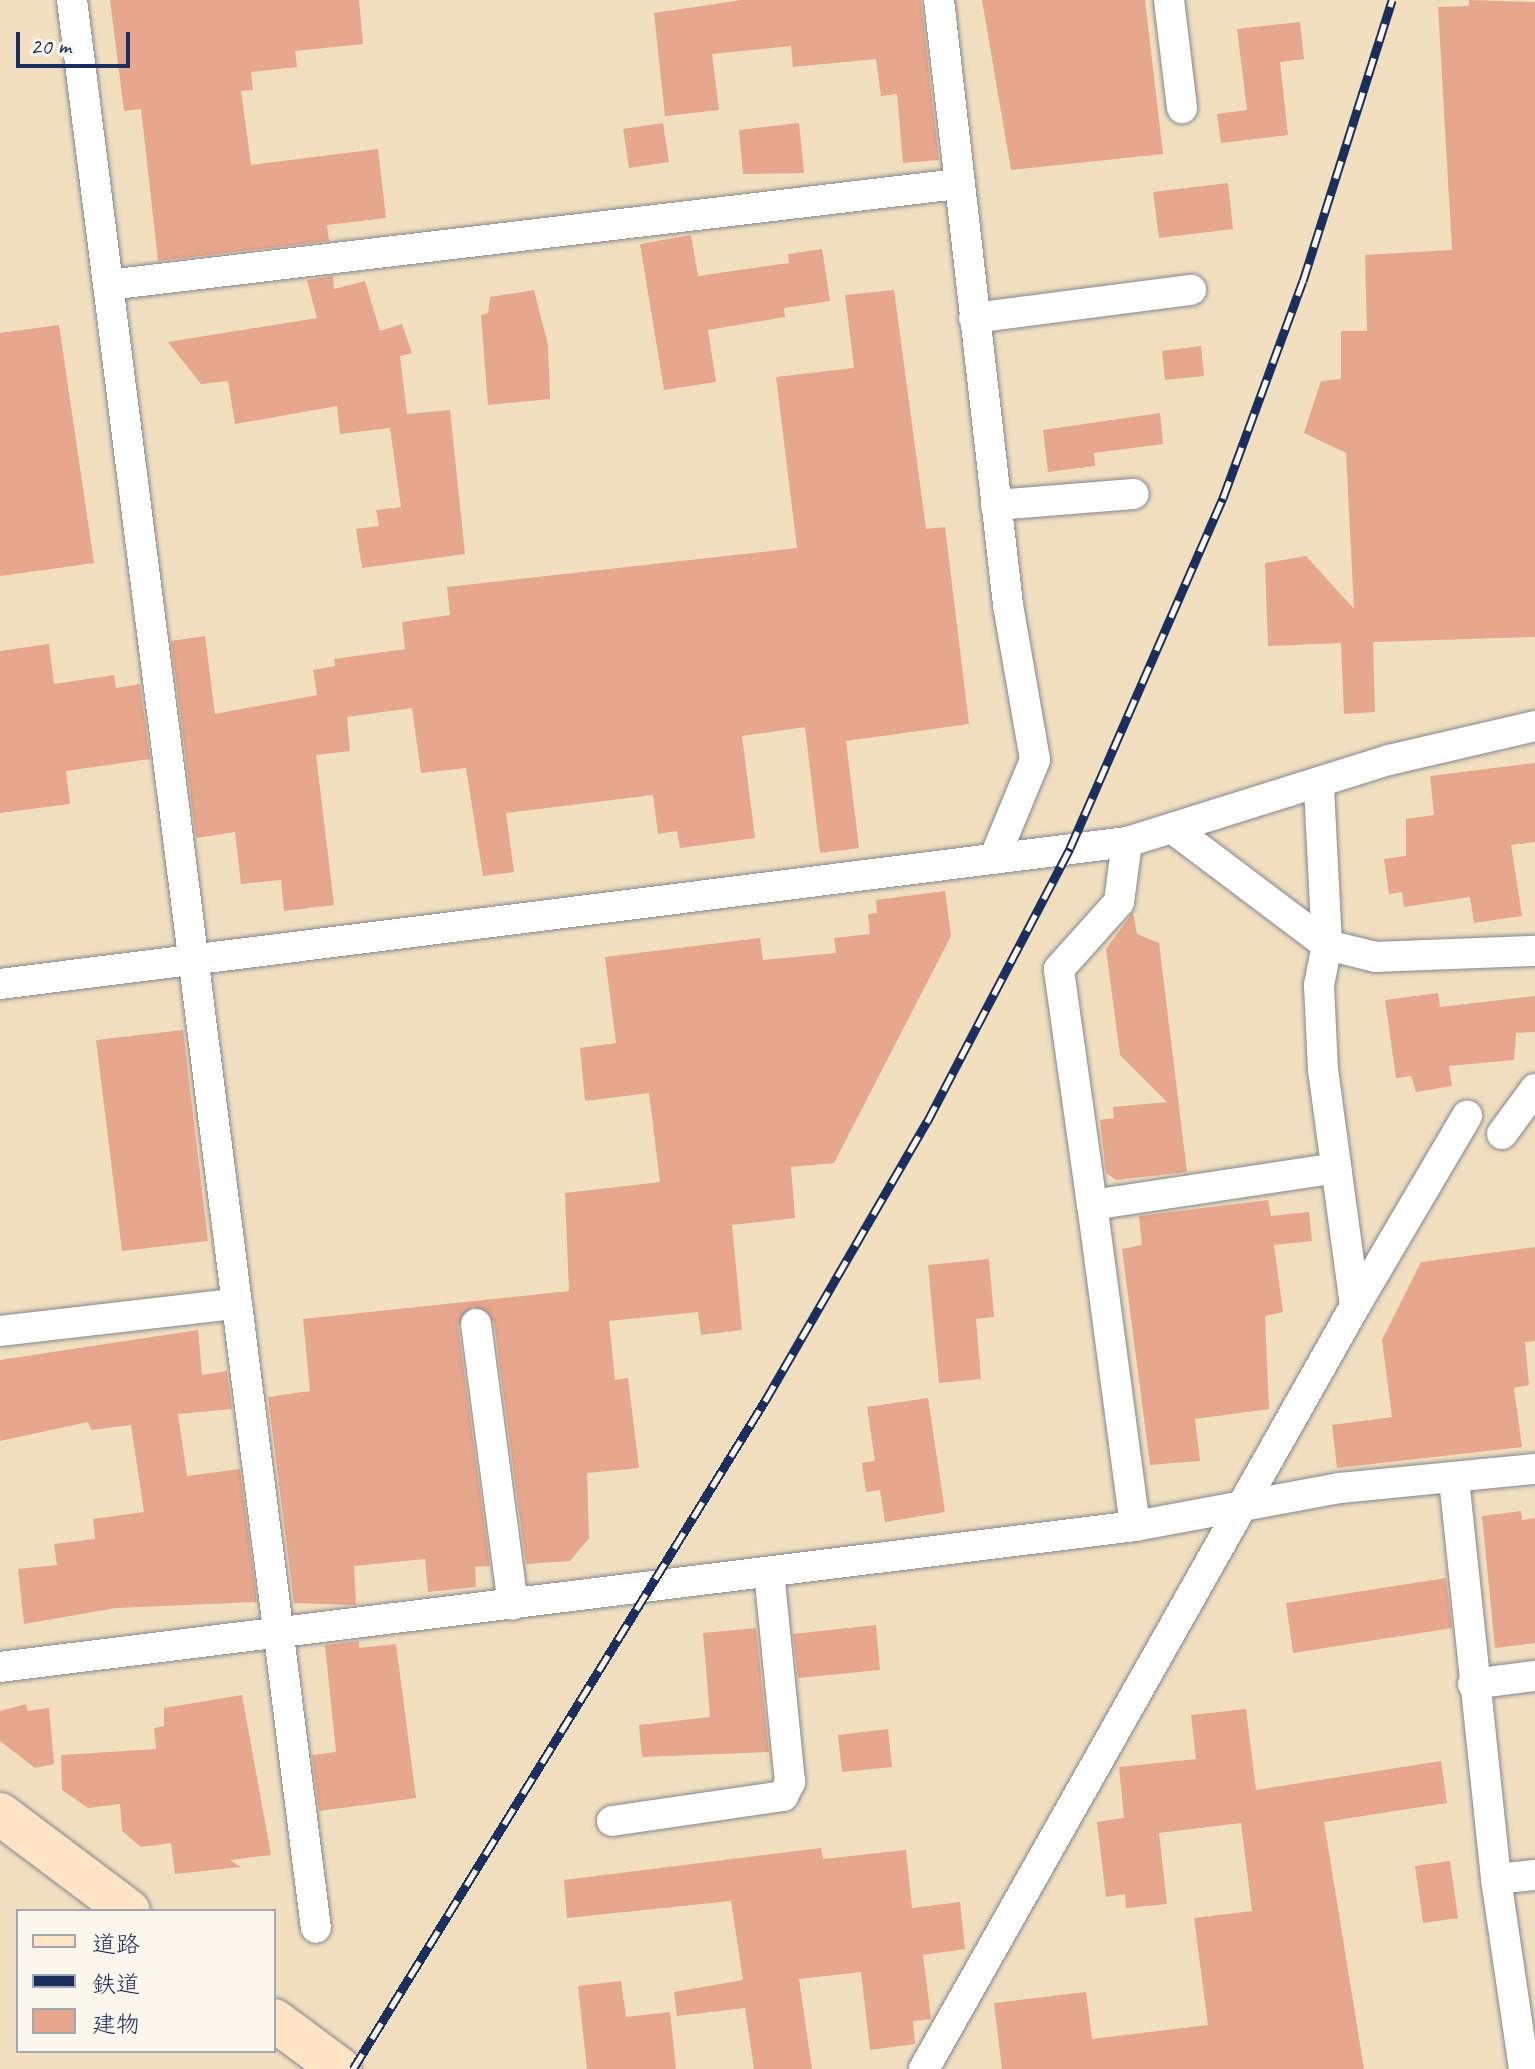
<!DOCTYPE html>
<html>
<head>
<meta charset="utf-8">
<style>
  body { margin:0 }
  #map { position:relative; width:1535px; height:2069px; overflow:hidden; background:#f1dfc0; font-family:Caveat,"Klee One",sans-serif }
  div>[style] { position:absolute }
  .building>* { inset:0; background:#e7a78c }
  .roads { filter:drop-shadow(0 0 2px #86878f) drop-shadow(0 0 2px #86878f) }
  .street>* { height:30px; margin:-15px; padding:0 15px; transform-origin:15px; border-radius:15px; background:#fff }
  .secondary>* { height:42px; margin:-21px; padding:0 21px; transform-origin:21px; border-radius:21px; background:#ffe4c6 }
  .rail>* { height:9px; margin-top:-4.5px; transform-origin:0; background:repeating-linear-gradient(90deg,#fbf7ec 0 18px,#1b2f5e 0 36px); box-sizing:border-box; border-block:2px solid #1b2f5e }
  span { translate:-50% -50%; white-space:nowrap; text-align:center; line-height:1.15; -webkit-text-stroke:8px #fbf7ec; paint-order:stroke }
  .legend { position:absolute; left:16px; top:1909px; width:260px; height:144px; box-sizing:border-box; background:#fbf7ec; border:2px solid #a1a7b3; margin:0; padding:10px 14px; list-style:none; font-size:24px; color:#1b2f5e }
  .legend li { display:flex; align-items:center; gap:16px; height:40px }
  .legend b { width:40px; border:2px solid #a1a7b3 }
  .scale { position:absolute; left:16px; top:32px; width:114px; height:36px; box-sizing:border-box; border:4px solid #1b2f5e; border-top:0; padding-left:10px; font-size:24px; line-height:28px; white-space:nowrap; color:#1b2f5e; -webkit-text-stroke:6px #fbf7ec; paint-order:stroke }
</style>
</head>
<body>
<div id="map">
  <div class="building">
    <i style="clip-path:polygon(110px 0,359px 0,363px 44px,295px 51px,297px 67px,251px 72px,253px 90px,241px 91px,251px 165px,378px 149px,386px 218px,327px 225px,329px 241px,158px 261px,141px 109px,124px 111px)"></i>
    <i style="clip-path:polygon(742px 0,921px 0,939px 160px,903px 163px,897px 94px,881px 96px,876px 59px,793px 67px,791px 46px,712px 54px,719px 110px,665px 116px,654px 13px)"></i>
    <i style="clip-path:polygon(982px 0,1145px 0,1163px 154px,1011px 170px)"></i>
    <i style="clip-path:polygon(1469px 0,1535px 2px,1535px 637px,1373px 642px,1375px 712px,1344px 714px,1341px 643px,1268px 646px,1265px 563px,1306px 556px,1354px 609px,1346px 453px,1304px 433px,1321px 381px,1341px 379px,1341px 331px,1367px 331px,1365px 255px,1452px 250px,1438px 7px,1469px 6px)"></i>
    <i style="clip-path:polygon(1300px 22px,1304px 59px,1280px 62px,1288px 135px,1221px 143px,1217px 114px,1247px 110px,1237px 29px)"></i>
    <i style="clip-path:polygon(663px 123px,669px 162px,629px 168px,623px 129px)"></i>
    <i style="clip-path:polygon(799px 123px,804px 173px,743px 174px,739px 130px)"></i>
    <i style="clip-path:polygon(1228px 183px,1233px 229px,1159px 238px,1153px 192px)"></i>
    <i style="clip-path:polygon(691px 235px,698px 276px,789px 263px,788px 254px,822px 249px,830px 301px,784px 308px,785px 317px,708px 330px,716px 382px,664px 390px,640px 244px)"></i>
    <i style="clip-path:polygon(333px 276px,334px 289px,365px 281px,380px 331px,402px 324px,412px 353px,400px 356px,407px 414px,450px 410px,465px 554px,362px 568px,356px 529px,379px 526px,376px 510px,401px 507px,390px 428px,340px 434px,337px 406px,235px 424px,228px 381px,201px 384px,168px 342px,317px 318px,307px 280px)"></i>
    <i style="clip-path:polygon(534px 290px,548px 345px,550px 399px,488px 405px,481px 315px,488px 313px,490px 297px)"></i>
    <i style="clip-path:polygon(894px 290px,926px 529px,945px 527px,969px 724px,846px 741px,859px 848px,820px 853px,805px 727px,742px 736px,755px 838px,680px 848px,677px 831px,658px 834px,653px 795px,506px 813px,514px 872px,483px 876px,466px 768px,421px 773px,412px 708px,347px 717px,350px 751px,316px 755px,334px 905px,284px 911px,281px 880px,241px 884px,235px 832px,196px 838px,171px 641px,205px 636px,215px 714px,317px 695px,313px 670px,335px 666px,334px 659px,405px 649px,402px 622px,450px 615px,447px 587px,797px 548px,776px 377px,854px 368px,845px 295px)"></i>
    <i style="clip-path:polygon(59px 325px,94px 563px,0 576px,0 333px)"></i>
    <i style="clip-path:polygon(1201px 346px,1204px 376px,1165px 380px,1162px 351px)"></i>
    <i style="clip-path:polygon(1160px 413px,1163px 444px,1094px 453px,1095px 466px,1048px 472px,1043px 430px)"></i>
    <i style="clip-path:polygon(49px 644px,54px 684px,114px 675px,116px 688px,140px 684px,150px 759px,66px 771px,70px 804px,0 813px,0 651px)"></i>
    <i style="clip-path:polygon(1535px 763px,1535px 842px,1511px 845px,1522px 916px,1474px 923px,1470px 897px,1404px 907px,1402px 892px,1389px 894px,1384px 859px,1406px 856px,1406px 819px,1434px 815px,1430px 776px)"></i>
    <i style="clip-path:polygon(945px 891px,951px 936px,834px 1163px,791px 1167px,795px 1218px,732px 1225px,742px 1330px,701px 1335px,698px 1312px,609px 1321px,615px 1380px,628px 1378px,639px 1468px,587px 1473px,589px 1538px,570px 1561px,526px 1564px,494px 1322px,473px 1306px,458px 1326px,490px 1566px,475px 1567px,476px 1587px,428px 1592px,425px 1559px,354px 1566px,356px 1605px,294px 1603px,268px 1397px,310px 1391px,303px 1319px,569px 1291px,565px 1193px,660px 1182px,649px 1093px,585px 1101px,580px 1048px,616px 1043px,605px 957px,760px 938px,763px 960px,836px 953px,834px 938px,870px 934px,868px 914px,877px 913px,876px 900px)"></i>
    <i style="clip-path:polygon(1133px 912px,1137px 934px,1159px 943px,1187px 1172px,1116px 1180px,1106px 1173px,1100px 1120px,1114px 1118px,1113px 1107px,1167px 1102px,1120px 1055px,1106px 949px)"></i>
    <i style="clip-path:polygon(1438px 993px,1440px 1007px,1535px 996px,1535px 1032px,1516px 1033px,1514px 1060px,1449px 1066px,1452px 1086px,1416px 1092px,1411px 1076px,1396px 1078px,1385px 1000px)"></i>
    <i style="clip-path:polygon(183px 1030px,208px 1241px,122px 1251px,96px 1040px)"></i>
    <i style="clip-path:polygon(1268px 1200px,1271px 1216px,1309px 1212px,1312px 1241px,1274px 1245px,1283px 1312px,1265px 1316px,1269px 1409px,1195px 1419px,1200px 1461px,1150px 1465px,1122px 1249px,1142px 1245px,1139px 1216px)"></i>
    <i style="clip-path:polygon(1535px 1247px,1535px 1341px,1525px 1342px,1529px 1385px,1514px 1388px,1522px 1447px,1337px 1468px,1332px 1425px,1392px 1417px,1382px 1340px,1421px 1262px)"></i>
    <i style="clip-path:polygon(989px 1259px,994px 1317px,976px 1319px,981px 1379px,939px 1383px,928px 1265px)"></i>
    <i style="clip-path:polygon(198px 1330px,202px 1375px,227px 1371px,232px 1409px,178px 1414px,187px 1476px,240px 1469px,257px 1602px,116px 1608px,24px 1624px,18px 1569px,57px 1565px,54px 1544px,95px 1539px,93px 1519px,144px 1512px,131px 1425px,91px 1430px,88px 1422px,0 1441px,0 1360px)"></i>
    <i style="clip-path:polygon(928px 1398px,945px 1512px,885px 1522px,880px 1490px,866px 1492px,862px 1463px,875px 1461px,867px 1407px)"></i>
    <i style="clip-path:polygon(1521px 1511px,1522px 1520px,1535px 1518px,1535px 1643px,1495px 1648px,1482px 1516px)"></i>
    <i style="clip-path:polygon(1446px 1578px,1452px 1628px,1293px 1653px,1286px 1603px)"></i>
    <i style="clip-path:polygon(876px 1625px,880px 1670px,798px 1678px,793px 1634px)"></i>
    <i style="clip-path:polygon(756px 1628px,769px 1752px,642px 1757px,639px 1725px,710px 1717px,703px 1633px)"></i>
    <i style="clip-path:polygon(359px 1641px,359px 1648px,396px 1644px,416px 1798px,319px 1811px,312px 1755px,336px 1752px,325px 1645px)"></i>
    <i style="clip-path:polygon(242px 1695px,271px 1855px,230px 1860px,241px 1867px,175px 1874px,171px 1843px,141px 1847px,122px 1831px,120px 1804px,88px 1808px,62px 1790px,61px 1755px,156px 1749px,154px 1728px,164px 1726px,164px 1708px)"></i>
    <i style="clip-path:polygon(26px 1704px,28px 1711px,49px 1708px,54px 1764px,35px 1768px,0 1741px,0 1711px)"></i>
    <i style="clip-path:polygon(1246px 1709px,1256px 1790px,1441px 1761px,1447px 1803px,1324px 1822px,1364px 2069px,1002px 2069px,994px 2003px,1086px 1992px,1092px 2039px,1208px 2025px,1194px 1918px,1252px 1911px,1241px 1823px,1159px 1833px,1167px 1904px,1126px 1908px,1125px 1894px,1106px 1897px,1097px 1822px,1124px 1818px,1119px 1767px,1196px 1759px,1191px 1715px)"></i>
    <i style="clip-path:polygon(888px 1729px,892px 1767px,842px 1772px,838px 1735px)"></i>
    <i style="clip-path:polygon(821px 1848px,823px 1859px,906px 1850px,912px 1908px,960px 1902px,965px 1949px,923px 1955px,931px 2019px,913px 2021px,915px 2044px,870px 2050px,861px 1972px,799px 1979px,812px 2069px,754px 2069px,745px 2008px,677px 2016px,674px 1992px,743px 1980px,731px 1901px,567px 1918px,564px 1880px)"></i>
    <i style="clip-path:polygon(1450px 1861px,1458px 1918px,1423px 1923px,1415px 1866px)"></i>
    <i style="clip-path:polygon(621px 1981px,626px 2017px,670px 2012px,676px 2069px,587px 2069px,578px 1986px)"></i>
  </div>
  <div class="roads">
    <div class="street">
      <i style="left:72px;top:0;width:1943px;rotate:82.79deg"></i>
      <i style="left:939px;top:0;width:609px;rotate:83.49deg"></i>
      <i style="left:1008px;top:605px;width:157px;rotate:80.1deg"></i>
      <i style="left:1035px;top:760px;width:107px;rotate:112.5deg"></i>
      <i style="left:1169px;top:0;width:109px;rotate:83.1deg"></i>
      <i style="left:108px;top:285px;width:856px;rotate:-6.78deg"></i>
      <i style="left:974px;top:318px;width:219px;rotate:-7.4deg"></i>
      <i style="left:996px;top:505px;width:138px;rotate:-4.6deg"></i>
      <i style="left:1172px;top:828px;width:194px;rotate:37deg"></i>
      <i style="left:1327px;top:945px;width:50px;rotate:13.8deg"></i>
      <i style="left:1376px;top:957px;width:159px;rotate:-2.2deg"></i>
      <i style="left:0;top:984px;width:1136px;rotate:-7.18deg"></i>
      <i style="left:1127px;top:842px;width:275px;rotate:-17.4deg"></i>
      <i style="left:1389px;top:760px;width:150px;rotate:-13.1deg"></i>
      <i style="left:1502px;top:1134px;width:56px;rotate:-53.7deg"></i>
      <i style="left:1092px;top:1205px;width:238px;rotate:-98deg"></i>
      <i style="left:1059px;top:969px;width:90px;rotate:-48.2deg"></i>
      <i style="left:1119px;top:902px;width:61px;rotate:-82.4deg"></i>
      <i style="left:1355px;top:1306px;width:221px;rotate:-59.5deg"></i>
      <i style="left:476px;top:1324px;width:283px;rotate:82.5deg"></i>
      <i style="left:0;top:1331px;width:235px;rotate:-6.6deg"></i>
      <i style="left:1454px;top:1479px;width:402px;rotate:84deg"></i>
      <i style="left:1496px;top:1879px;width:39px;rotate:-6deg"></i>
      <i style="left:1135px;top:1526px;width:324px;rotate:-97.6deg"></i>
      <i style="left:1092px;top:1205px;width:247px;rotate:-8.6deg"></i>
      <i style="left:0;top:1667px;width:1144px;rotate:-7.08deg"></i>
      <i style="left:1135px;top:1526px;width:208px;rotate:-10.5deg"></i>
      <i style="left:1340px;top:1488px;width:196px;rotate:-5.6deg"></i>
      <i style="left:1473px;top:1684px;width:63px;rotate:-7.4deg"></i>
      <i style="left:612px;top:1821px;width:173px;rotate:-8.3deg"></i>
      <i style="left:783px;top:1796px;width:16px;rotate:-63deg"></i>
      <i style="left:790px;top:1782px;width:210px;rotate:-95.7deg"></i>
      <i style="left:1496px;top:1879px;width:192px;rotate:81.6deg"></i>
      <i style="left:924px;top:2069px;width:876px;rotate:-60.54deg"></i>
      <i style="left:1355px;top:1306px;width:238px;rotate:-97.7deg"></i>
      <i style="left:1323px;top:1070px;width:85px;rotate:-92.7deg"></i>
      <i style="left:1319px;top:985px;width:41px;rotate:-78.7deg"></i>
      <i style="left:1327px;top:945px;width:160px;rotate:-92.9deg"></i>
    </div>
    <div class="secondary">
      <i style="left:0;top:1814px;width:161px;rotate:36.9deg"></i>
      <i style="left:274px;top:2020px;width:82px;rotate:36.6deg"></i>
    </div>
  </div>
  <div class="rail">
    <i style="left:353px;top:2069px;width:785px;rotate:-58.34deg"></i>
    <i style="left:765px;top:1401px;width:323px;rotate:-59.9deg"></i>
    <i style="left:927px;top:1122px;width:309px;rotate:-62.4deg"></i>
    <i style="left:1070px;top:848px;width:382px;rotate:-66.4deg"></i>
    <i style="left:1223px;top:498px;width:231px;rotate:-69.8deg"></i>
    <i style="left:1303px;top:281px;width:295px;rotate:-72.4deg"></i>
  </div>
  <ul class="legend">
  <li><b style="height:10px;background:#ffe4c6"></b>道路</li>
  <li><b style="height:10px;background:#1b2f5e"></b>鉄道</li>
  <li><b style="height:22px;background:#e7a78c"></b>建物</li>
  </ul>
  <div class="scale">20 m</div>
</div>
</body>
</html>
